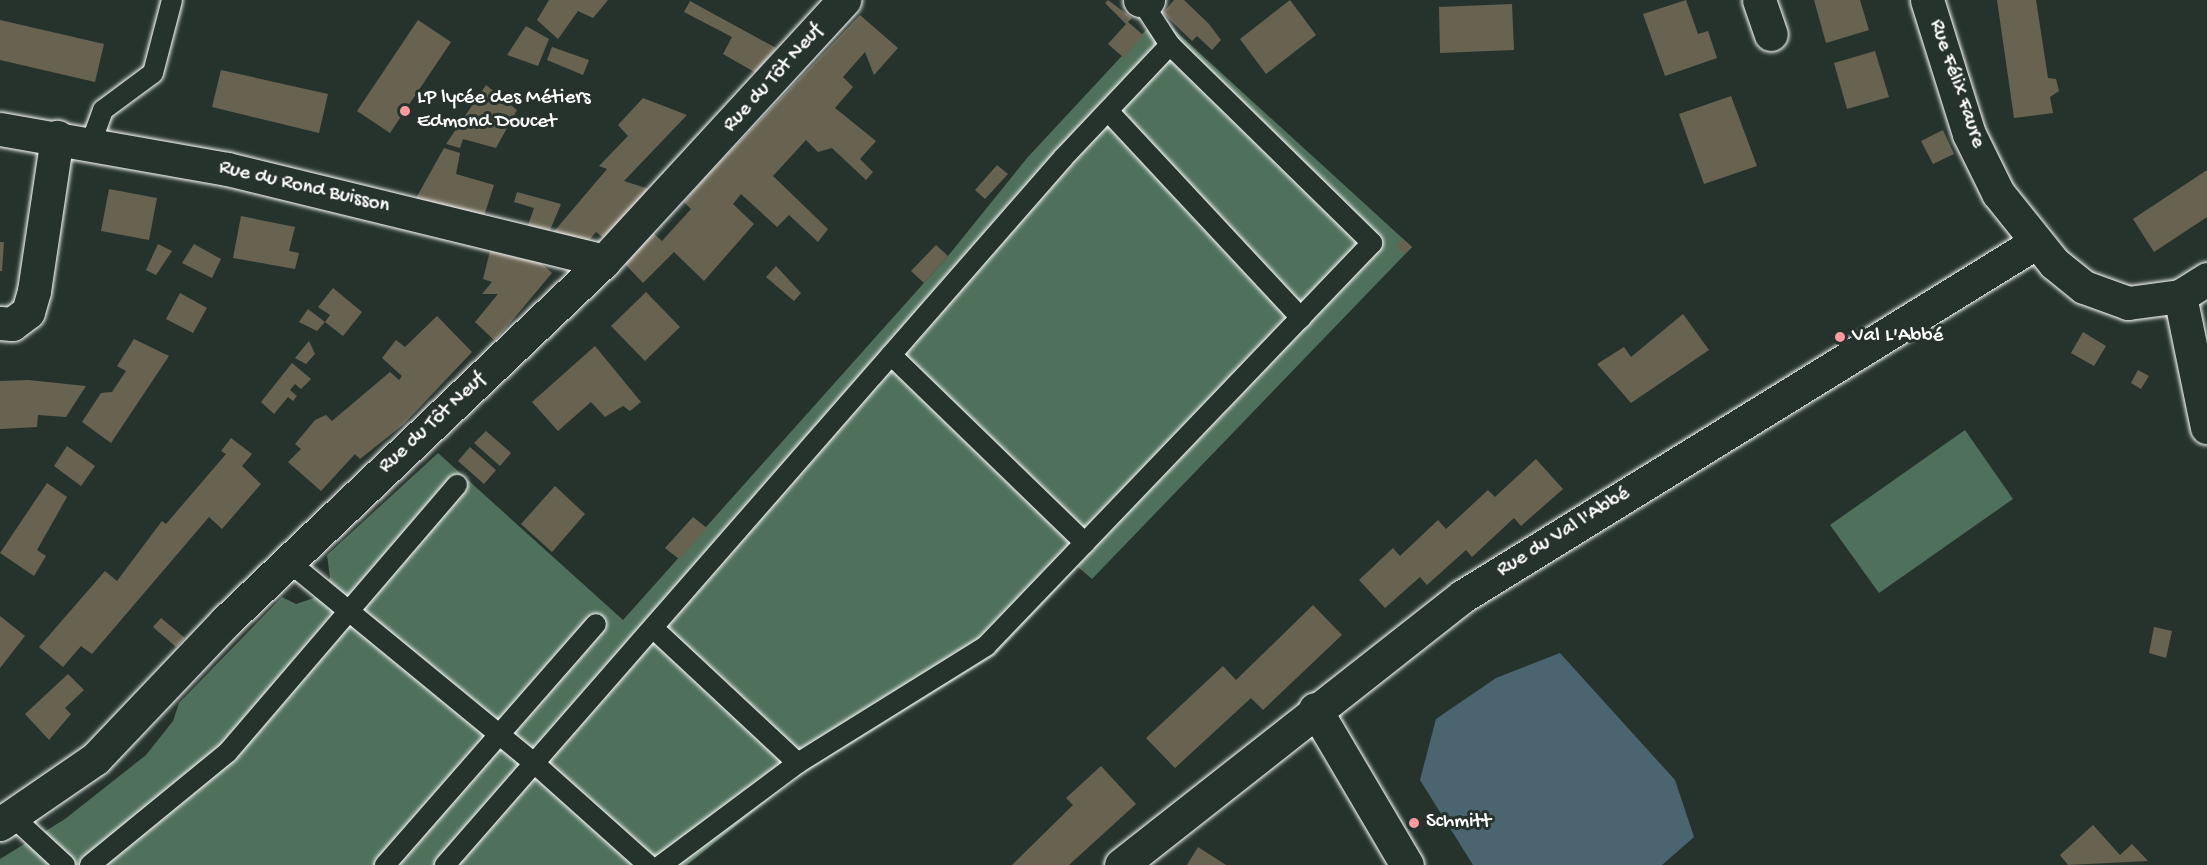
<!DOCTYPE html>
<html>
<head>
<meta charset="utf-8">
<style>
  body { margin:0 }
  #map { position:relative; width:2207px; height:865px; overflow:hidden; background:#26332d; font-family:"Gochi Hand",sans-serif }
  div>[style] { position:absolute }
  .green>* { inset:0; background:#4f705a }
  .water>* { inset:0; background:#4b6570 }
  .building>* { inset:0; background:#686351 }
  .roads { filter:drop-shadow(0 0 2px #fff) drop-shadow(0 0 2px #fff) }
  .lane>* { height:20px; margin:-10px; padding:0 10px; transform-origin:10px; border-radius:10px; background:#26332d }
  .street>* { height:33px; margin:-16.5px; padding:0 16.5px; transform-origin:16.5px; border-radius:16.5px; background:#26332d }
  .secondary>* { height:33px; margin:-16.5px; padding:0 16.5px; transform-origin:16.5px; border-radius:16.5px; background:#26332d }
  .dots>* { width:16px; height:16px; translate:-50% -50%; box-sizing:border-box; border:3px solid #26332d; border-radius:50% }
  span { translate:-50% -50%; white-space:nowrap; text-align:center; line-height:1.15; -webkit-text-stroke:6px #26332d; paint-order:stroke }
  .street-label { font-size:21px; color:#fff }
  .poi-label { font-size:21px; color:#fff }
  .left { translate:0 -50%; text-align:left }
</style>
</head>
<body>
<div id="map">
  <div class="green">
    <i style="clip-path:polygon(1159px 16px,1412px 247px,1092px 579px,1078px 567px,995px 655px,791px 781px,687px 865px,0 865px,0 859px,65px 819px,146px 755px,173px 721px,179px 703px,282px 597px,296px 604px,314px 598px,330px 578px,327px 555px,438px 453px,623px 620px,948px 256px,1027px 158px)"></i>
    <i style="clip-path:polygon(1965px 430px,2013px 499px,1879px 593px,1830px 525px)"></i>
  </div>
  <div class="water">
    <i style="clip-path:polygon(1560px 653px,1675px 780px,1694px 837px,1662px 865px,1473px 865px,1420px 780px,1436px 719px,1496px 678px)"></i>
  </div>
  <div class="building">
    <i style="clip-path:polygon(549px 0,608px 0,593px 18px,578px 11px,558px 39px,537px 20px)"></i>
    <i style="clip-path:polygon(1108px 0,1132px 18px,1128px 22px,1143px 35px,1124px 58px,1108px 44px,1126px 24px,1105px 3px)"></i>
    <i style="clip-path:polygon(1174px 0,1184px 0,1209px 24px,1221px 40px,1212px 50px,1197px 36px,1192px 41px,1163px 13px)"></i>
    <i style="clip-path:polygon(1290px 0,1316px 35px,1266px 74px,1240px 39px)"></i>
    <i style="clip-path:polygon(1686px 0,1698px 34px,1708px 31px,1717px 58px,1665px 76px,1643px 14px)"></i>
    <i style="clip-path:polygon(1814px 0,1860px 0,1869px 30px,1826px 43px)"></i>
    <i style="clip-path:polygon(1997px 0,2036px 0,2048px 78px,2056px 79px,2059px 91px,2050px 97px,2053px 113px,2014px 118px)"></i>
    <i style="clip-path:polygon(690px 1px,776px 48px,756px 73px,723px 54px,732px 37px,684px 12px)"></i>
    <i style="clip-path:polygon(1512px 4px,1514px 50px,1440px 53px,1439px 7px)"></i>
    <i style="clip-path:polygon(860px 15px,898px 48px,874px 75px,865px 52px,843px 77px,853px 87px,835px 108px,876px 141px,860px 159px,873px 172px,866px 180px,832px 148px,818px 152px,806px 140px,773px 176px,828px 229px,818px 242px,789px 215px,777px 227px,741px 194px,733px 204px,754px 224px,704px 281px,674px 252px,643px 283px,624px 263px,653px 233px,662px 241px,691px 209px,684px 202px,705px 178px)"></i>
    <i style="clip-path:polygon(0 20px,104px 44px,95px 82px,0 60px)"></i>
    <i style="clip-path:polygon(418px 20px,451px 42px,390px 133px,357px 111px)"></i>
    <i style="clip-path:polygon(526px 26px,549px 39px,538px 66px,507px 55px)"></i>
    <i style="clip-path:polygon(552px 47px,589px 60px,583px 75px,547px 60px)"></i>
    <i style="clip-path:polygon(1875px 51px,1889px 97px,1847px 109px,1834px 63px)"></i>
    <i style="clip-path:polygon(221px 70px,328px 94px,319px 133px,212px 107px)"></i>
    <i style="clip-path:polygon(486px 85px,517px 110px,496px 148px,463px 139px,460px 148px,446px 144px)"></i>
    <i style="clip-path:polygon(1731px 96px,1757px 166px,1704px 184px,1679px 114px)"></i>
    <i style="clip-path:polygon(643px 98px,687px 115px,624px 181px,652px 190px,605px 239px,596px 232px,585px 245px,551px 235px,607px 169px,599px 166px,628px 136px,618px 125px)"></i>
    <i style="clip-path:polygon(1943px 130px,1954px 154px,1933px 164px,1921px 141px)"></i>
    <i style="clip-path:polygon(444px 148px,460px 153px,456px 174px,494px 185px,484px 216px,415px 200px)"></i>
    <i style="clip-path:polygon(997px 165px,1008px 174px,985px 199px,975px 190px)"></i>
    <i style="clip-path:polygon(2207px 170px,2207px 217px,2154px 252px,2133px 219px)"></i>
    <i style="clip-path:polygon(109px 189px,157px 198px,149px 240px,101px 231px)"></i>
    <i style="clip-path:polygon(517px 192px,561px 204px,548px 235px,527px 228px,534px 208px,514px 202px)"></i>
    <i style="clip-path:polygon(241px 216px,295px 227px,289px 251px,299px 253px,295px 269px,233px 258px)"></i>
    <i style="clip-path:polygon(1402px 238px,1412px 247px,1405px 254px,1396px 246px)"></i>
    <i style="clip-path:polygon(0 242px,4px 242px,2px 271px,0 271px)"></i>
    <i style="clip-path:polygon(158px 244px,172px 251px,156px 275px,146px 270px)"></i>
    <i style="clip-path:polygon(194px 244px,221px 259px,212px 278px,182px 263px)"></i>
    <i style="clip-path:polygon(936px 245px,948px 256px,924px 283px,911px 271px)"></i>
    <i style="clip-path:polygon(490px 251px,526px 260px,531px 254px,552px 273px,495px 341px,475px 322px,498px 294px,482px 294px,492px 282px,483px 279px)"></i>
    <i style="clip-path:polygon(776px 266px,801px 293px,794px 301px,766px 277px)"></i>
    <i style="clip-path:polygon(333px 288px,362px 312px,343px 336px,325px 322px,330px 315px,318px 307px)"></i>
    <i style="clip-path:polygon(646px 292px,680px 327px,645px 361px,611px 326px)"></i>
    <i style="clip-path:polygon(180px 293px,207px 308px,193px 333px,166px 319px)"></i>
    <i style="clip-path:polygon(308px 309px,325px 322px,317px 331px,299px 322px)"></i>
    <i style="clip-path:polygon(1683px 314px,1709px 350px,1631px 403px,1597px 364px,1624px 347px,1631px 357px)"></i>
    <i style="clip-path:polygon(437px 316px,472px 352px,404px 424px,360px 459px,355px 454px,321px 491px,288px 462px,301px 449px,295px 444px,315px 420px,326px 415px,332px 421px,390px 372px,399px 380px,402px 376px,382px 358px,396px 340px,405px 347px)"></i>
    <i style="clip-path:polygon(2083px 332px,2106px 346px,2094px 366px,2071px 353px)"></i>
    <i style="clip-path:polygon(134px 339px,169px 356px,111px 443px,82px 422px,101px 393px,112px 392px,126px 371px,117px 366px)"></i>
    <i style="clip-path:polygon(309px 341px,315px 354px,306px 364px,295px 358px)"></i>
    <i style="clip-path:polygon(595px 346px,641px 402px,630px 411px,623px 406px,605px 417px,591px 402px,558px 431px,532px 402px)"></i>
    <i style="clip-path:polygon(292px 363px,311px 379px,301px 389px,295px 384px,290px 390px,297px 396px,293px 401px,288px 397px,274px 414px,261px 402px)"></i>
    <i style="clip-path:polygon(2138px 370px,2149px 376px,2141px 389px,2131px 383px)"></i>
    <i style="clip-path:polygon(28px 380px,86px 386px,66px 417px,38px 415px,37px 427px,0 429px,0 381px)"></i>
    <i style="clip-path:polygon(486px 431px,511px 453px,500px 466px,474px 443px)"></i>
    <i style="clip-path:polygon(231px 438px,252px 454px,242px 466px,261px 484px,222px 529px,209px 517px,92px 654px,81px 646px,63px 667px,39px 647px,105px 571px,117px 581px,162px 521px,166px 524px,226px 454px,221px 451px)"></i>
    <i style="clip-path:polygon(67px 446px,95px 466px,81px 486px,54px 466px)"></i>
    <i style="clip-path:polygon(470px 447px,496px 470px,484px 484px,458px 461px)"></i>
    <i style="clip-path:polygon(1536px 459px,1563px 489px,1521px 526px,1514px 518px,1472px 557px,1466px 550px,1427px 585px,1420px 577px,1385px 608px,1359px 580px,1393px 548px,1400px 556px,1438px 520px,1446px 529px,1488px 490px,1495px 497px)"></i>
    <i style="clip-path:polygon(47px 483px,67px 497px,37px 550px,46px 556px,34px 576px,0 553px)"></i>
    <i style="clip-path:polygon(555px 486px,585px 514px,552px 552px,521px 524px)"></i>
    <i style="clip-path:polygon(693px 517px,707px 528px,679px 559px,665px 548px)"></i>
    <i style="clip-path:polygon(1313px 605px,1342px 635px,1263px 710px,1251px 698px,1175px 768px,1146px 738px,1223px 666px,1236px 680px)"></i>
    <i style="clip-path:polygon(0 616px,25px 636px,0 668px)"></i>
    <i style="clip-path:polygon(161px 618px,185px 638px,176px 647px,153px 627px)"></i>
    <i style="clip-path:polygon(2154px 627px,2172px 631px,2166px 658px,2149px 653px)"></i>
    <i style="clip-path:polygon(68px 674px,84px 690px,65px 708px,71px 714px,49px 740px,25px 714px)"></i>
    <i style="clip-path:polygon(1101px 766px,1136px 804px,1069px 865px,1012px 865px,1073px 805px,1066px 798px)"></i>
    <i style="clip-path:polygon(2093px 825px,2120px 855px,2132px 844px,2148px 861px,2068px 865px,2060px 855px)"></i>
    <i style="clip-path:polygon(1198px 847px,1226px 865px,1187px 865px)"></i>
  </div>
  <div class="roads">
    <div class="lane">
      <i style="left:1142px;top:2px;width:51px;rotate:56.9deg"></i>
      <i style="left:1108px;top:111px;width:283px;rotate:47deg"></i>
      <i style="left:91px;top:143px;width:35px;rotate:-70deg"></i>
      <i style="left:103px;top:110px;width:62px;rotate:-36.5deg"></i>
      <i style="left:153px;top:73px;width:75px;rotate:-75.4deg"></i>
      <i style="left:891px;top:355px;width:270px;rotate:44.1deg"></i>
      <i style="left:288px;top:561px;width:317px;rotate:39.4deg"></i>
      <i style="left:533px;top:762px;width:154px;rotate:41.8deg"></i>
      <i style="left:653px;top:628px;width:198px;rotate:43deg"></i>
      <i style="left:12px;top:816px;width:72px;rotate:42.8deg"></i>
      <i style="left:90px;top:865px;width:178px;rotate:-39.3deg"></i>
      <i style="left:228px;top:752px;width:352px;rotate:-49.4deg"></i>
      <i style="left:385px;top:865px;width:320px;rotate:-48.8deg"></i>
      <i style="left:445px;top:865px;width:939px;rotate:-48.84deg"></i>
      <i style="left:1063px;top:158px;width:156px;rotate:-46.6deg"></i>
      <i style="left:1170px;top:45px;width:283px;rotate:44.4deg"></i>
      <i style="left:1372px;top:243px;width:558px;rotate:133.77deg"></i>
      <i style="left:986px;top:646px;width:221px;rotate:148.1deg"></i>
      <i style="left:798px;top:763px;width:171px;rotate:143.3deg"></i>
    </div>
    <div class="street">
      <i style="left:1140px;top:0;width:8px"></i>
      <i style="left:1759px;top:0;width:36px;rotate:71deg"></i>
      <i style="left:1927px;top:0;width:140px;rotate:72.6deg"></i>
      <i style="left:1969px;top:134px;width:66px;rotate:63.8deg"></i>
      <i style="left:1998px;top:193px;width:90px;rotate:51.3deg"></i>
      <i style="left:2054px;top:263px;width:38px;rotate:39deg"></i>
      <i style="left:2084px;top:287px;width:47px;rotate:20deg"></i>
      <i style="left:2128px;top:303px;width:52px;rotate:-7.7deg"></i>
      <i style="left:2180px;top:296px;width:32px;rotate:-32deg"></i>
      <i style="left:0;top:129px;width:230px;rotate:10deg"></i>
      <i style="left:227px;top:169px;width:388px;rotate:13.7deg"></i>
      <i style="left:2180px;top:296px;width:134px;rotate:78.4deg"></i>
      <i style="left:0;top:323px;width:12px;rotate:5deg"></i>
      <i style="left:12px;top:324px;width:20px;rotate:-37deg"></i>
      <i style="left:28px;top:312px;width:22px;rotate:-74deg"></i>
      <i style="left:34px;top:291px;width:156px;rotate:-81.5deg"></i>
      <i style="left:1315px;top:709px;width:181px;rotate:59.5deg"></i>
      <i style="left:1121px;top:865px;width:435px;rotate:-38.2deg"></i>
      <i style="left:1463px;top:596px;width:672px;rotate:-31.68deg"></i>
    </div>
    <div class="secondary">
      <i style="left:0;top:824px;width:116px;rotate:-34.5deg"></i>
      <i style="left:96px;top:758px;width:187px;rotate:-46.5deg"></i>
      <i style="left:225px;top:622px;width:523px;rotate:-43.61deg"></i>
      <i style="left:604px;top:261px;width:355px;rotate:-47.4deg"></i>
    </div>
  </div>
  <div class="dots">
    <i style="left:405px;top:111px;background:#ff9aa2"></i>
    <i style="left:1840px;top:337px;background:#ff9aa2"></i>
    <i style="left:1414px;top:823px;background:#ff9aa2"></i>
  </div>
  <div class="street-label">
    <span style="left:774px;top:79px;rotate:-48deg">Rue du Tôt Neuf</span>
    <span style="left:1956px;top:84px;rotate:71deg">Rue Félix Faure</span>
    <span style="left:304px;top:188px;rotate:13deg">Rue du Rond Buisson</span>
    <span style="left:433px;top:424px;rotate:-43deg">Rue du Tôt Neuf</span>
    <span style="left:1564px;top:533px;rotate:-32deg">Rue du Val l'Abbé</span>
  </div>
  <div class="poi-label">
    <span class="left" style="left:417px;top:111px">LP lycée des Métiers<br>Edmond Doucet</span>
    <span class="left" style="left:1852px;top:337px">Val L'Abbé</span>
    <span class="left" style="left:1426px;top:823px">Schmitt</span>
  </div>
</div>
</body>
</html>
